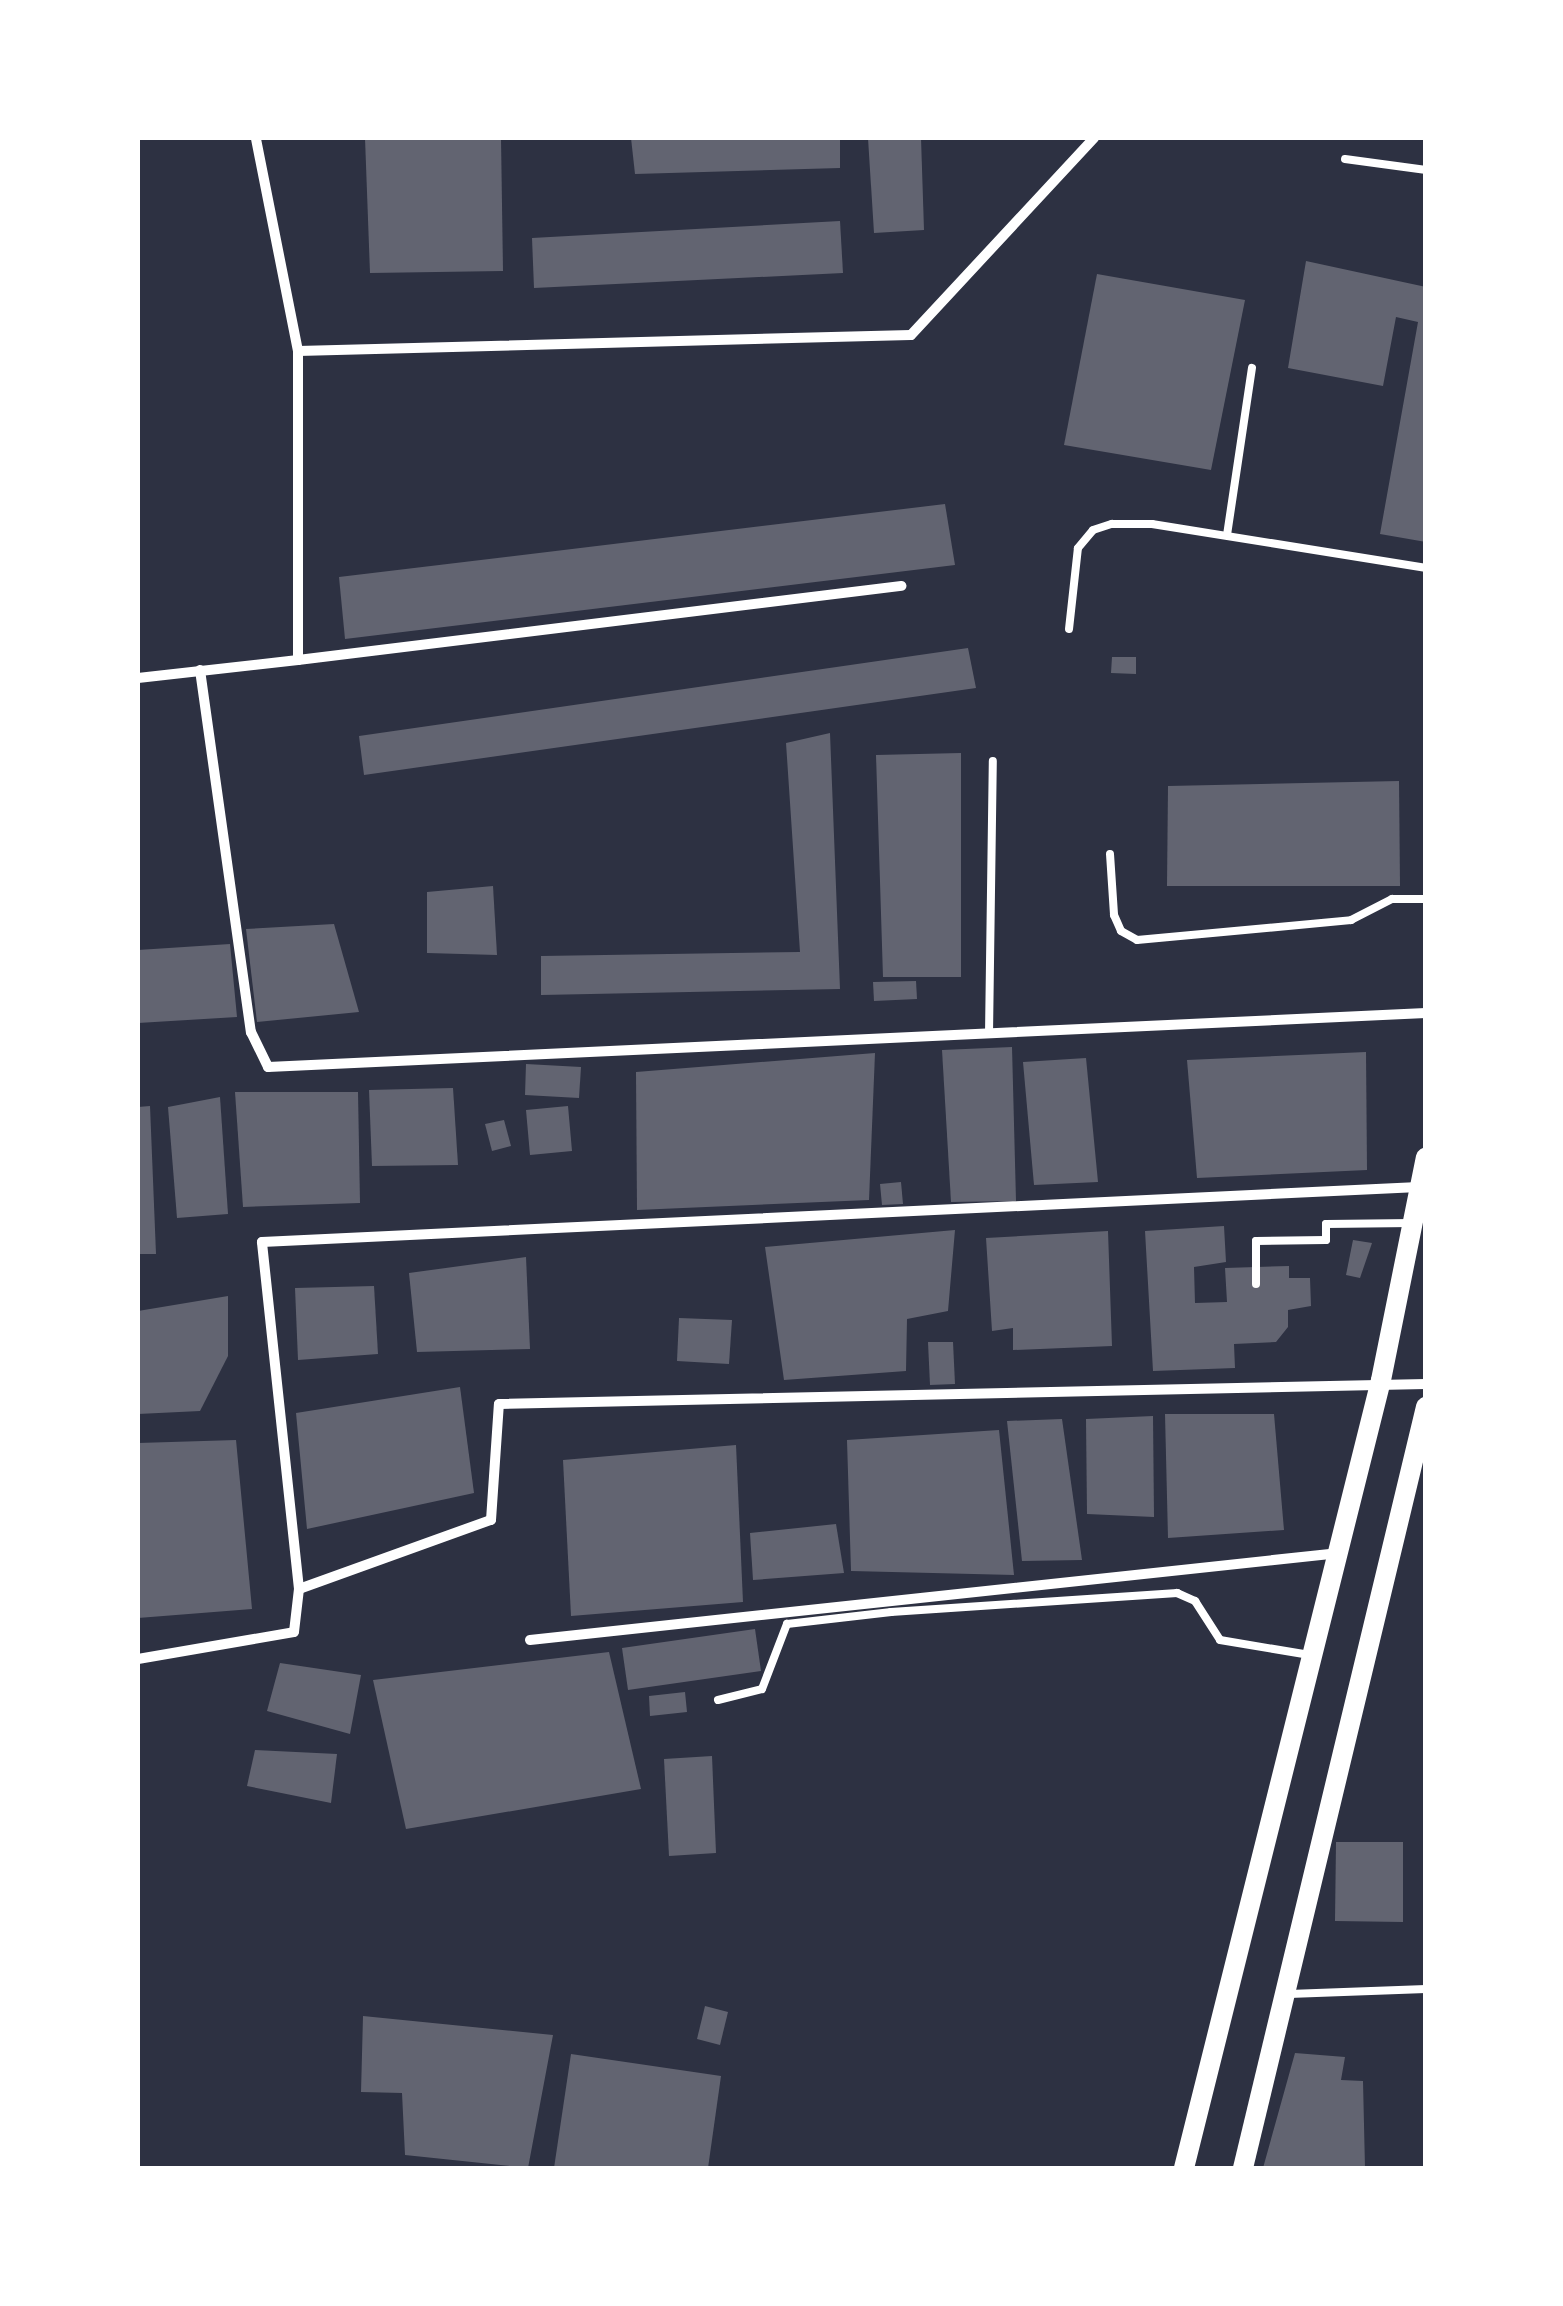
<!DOCTYPE html>
<html>
<head>
<meta charset="utf-8">
<style>
  body { margin:0 }
  #map { position:relative; width:1563px; height:2306px; overflow:hidden; background:#2d3142; font-family:Poppins,sans-serif }
  div>[style] { position:absolute }
  .building>* { inset:0; background:#626471 }
  .service>* { height:8px; margin:-4px; padding:0 4px; transform-origin:4px; border-radius:4px; background:#fff }
  .minor>* { height:10px; margin:-5px; padding:0 5px; transform-origin:5px; border-radius:5px; background:#fff }
  .secondary>* { height:20px; margin:-10px; padding:0 10px; transform-origin:10px; border-radius:10px; background:#fff }
  span { translate:-50% -50%; white-space:nowrap; text-align:center; line-height:1.15; -webkit-text-stroke:9px #fff; paint-order:stroke }
  .frame { position:absolute; inset:0; border:140px solid #fff; pointer-events:none }
</style>
</head>
<body>
<div id="map">
  <div class="building">
    <i style="clip-path:polygon(365px 138px,501px 138px,503px 271px,370px 273px)"></i>
    <i style="clip-path:polygon(631px 138px,840px 138px,840px 168px,635px 174px)"></i>
    <i style="clip-path:polygon(868px 138px,921px 138px,924px 230px,874px 233px)"></i>
    <i style="clip-path:polygon(840px 221px,843px 273px,534px 288px,532px 238px)"></i>
    <i style="clip-path:polygon(1306px 261px,1426px 287px,1426px 542px,1380px 534px,1418px 322px,1396px 317px,1383px 386px,1288px 368px)"></i>
    <i style="clip-path:polygon(1097px 274px,1245px 300px,1211px 470px,1064px 445px)"></i>
    <i style="clip-path:polygon(945px 504px,955px 565px,345px 639px,339px 577px)"></i>
    <i style="clip-path:polygon(968px 648px,976px 688px,364px 775px,359px 736px)"></i>
    <i style="clip-path:polygon(1112px 657px,1136px 657px,1136px 674px,1111px 673px)"></i>
    <i style="clip-path:polygon(830px 733px,840px 989px,541px 995px,541px 956px,800px 952px,786px 743px)"></i>
    <i style="clip-path:polygon(961px 753px,961px 977px,883px 977px,876px 755px)"></i>
    <i style="clip-path:polygon(1399px 781px,1400px 886px,1167px 886px,1168px 786px)"></i>
    <i style="clip-path:polygon(493px 886px,497px 955px,427px 953px,427px 892px)"></i>
    <i style="clip-path:polygon(334px 924px,359px 1012px,257px 1022px,246px 929px)"></i>
    <i style="clip-path:polygon(230px 944px,237px 1017px,138px 1023px,138px 950px)"></i>
    <i style="clip-path:polygon(916px 981px,917px 999px,874px 1001px,873px 982px)"></i>
    <i style="clip-path:polygon(1012px 1047px,1016px 1201px,951px 1202px,942px 1050px)"></i>
    <i style="clip-path:polygon(1366px 1052px,1367px 1170px,1197px 1178px,1187px 1060px)"></i>
    <i style="clip-path:polygon(875px 1053px,869px 1200px,637px 1210px,636px 1072px)"></i>
    <i style="clip-path:polygon(1086px 1058px,1098px 1182px,1034px 1185px,1023px 1062px)"></i>
    <i style="clip-path:polygon(526px 1064px,581px 1067px,579px 1098px,525px 1095px)"></i>
    <i style="clip-path:polygon(453px 1088px,458px 1165px,372px 1166px,369px 1090px)"></i>
    <i style="clip-path:polygon(235px 1092px,358px 1092px,360px 1203px,243px 1207px)"></i>
    <i style="clip-path:polygon(220px 1097px,228px 1214px,177px 1218px,168px 1107px)"></i>
    <i style="clip-path:polygon(150px 1106px,156px 1254px,138px 1254px,138px 1107px)"></i>
    <i style="clip-path:polygon(568px 1106px,572px 1151px,530px 1155px,526px 1110px)"></i>
    <i style="clip-path:polygon(504px 1120px,511px 1146px,492px 1151px,485px 1124px)"></i>
    <i style="clip-path:polygon(901px 1182px,903px 1204px,882px 1205px,880px 1184px)"></i>
    <i style="clip-path:polygon(1224px 1226px,1226px 1262px,1194px 1267px,1195px 1303px,1227px 1302px,1225px 1268px,1289px 1266px,1289px 1278px,1310px 1278px,1311px 1306px,1288px 1310px,1288px 1327px,1276px 1342px,1234px 1344px,1235px 1368px,1153px 1371px,1145px 1231px)"></i>
    <i style="clip-path:polygon(955px 1230px,948px 1311px,907px 1319px,906px 1371px,784px 1380px,765px 1247px)"></i>
    <i style="clip-path:polygon(1108px 1231px,1112px 1346px,1013px 1350px,1013px 1328px,992px 1331px,986px 1238px)"></i>
    <i style="clip-path:polygon(1353px 1240px,1372px 1243px,1360px 1278px,1346px 1275px)"></i>
    <i style="clip-path:polygon(526px 1257px,530px 1349px,417px 1352px,409px 1273px)"></i>
    <i style="clip-path:polygon(374px 1286px,378px 1354px,298px 1360px,295px 1288px)"></i>
    <i style="clip-path:polygon(228px 1296px,228px 1356px,200px 1411px,138px 1414px,138px 1311px)"></i>
    <i style="clip-path:polygon(679px 1318px,732px 1320px,729px 1364px,677px 1361px)"></i>
    <i style="clip-path:polygon(928px 1342px,953px 1342px,955px 1384px,930px 1385px)"></i>
    <i style="clip-path:polygon(460px 1387px,474px 1493px,307px 1529px,296px 1413px)"></i>
    <i style="clip-path:polygon(1165px 1414px,1274px 1414px,1284px 1530px,1168px 1538px)"></i>
    <i style="clip-path:polygon(1153px 1416px,1154px 1517px,1087px 1514px,1086px 1419px)"></i>
    <i style="clip-path:polygon(1062px 1419px,1082px 1560px,1022px 1561px,1007px 1421px)"></i>
    <i style="clip-path:polygon(999px 1430px,1014px 1575px,851px 1571px,847px 1440px)"></i>
    <i style="clip-path:polygon(236px 1440px,252px 1609px,138px 1618px,138px 1443px)"></i>
    <i style="clip-path:polygon(736px 1445px,743px 1602px,571px 1616px,563px 1460px)"></i>
    <i style="clip-path:polygon(836px 1524px,844px 1573px,753px 1580px,750px 1533px)"></i>
    <i style="clip-path:polygon(755px 1629px,761px 1671px,628px 1690px,622px 1648px)"></i>
    <i style="clip-path:polygon(609px 1652px,641px 1789px,406px 1829px,373px 1680px)"></i>
    <i style="clip-path:polygon(280px 1663px,361px 1675px,350px 1734px,267px 1711px)"></i>
    <i style="clip-path:polygon(685px 1692px,687px 1712px,650px 1716px,649px 1696px)"></i>
    <i style="clip-path:polygon(255px 1750px,337px 1754px,331px 1803px,247px 1786px)"></i>
    <i style="clip-path:polygon(712px 1756px,716px 1853px,669px 1856px,664px 1759px)"></i>
    <i style="clip-path:polygon(1336px 1842px,1403px 1842px,1403px 1922px,1335px 1921px)"></i>
    <i style="clip-path:polygon(705px 2006px,728px 2012px,720px 2045px,697px 2039px)"></i>
    <i style="clip-path:polygon(363px 2016px,553px 2035px,528px 2168px,405px 2155px,402px 2093px,361px 2092px)"></i>
    <i style="clip-path:polygon(1295px 2053px,1345px 2057px,1341px 2080px,1363px 2081px,1365px 2168px,1263px 2168px)"></i>
    <i style="clip-path:polygon(571px 2054px,721px 2076px,708px 2168px,554px 2168px)"></i>
  </div>
  <div class="service">
    <i style="left:1345px;top:159px;width:82px;rotate:7.7deg"></i>
    <i style="left:1227px;top:535px;width:169px;rotate:-81.5deg"></i>
    <i style="left:1069px;top:629px;width:81px;rotate:-83.7deg"></i>
    <i style="left:1078px;top:548px;width:23px;rotate:-50deg"></i>
    <i style="left:1093px;top:530px;width:20px;rotate:-18deg"></i>
    <i style="left:1112px;top:524px;width:40px"></i>
    <i style="left:1152px;top:524px;width:278px;rotate:9.1deg"></i>
    <i style="left:1110px;top:854px;width:61px;rotate:86.2deg"></i>
    <i style="left:1114px;top:915px;width:17px;rotate:66deg"></i>
    <i style="left:1121px;top:931px;width:18px;rotate:29deg"></i>
    <i style="left:1137px;top:940px;width:215px;rotate:-5.3deg"></i>
    <i style="left:1351px;top:920px;width:46px;rotate:-27.1deg"></i>
    <i style="left:1392px;top:899px;width:34px"></i>
    <i style="left:989px;top:1034px;width:273px;rotate:-89.2deg"></i>
    <i style="left:1256px;top:1284px;width:43px;rotate:-90deg"></i>
    <i style="left:1256px;top:1241px;width:70px;rotate:-0.8deg"></i>
    <i style="left:1326px;top:1240px;width:16px;rotate:-90deg"></i>
    <i style="left:1326px;top:1224px;width:86px;rotate:-0.7deg"></i>
    <i style="left:718px;top:1700px;width:45px;rotate:-14deg"></i>
    <i style="left:762px;top:1689px;width:70px;rotate:-69deg"></i>
    <i style="left:787px;top:1624px;width:105px;rotate:-6.6deg"></i>
    <i style="left:891px;top:1612px;width:287px;rotate:-3.8deg"></i>
    <i style="left:1177px;top:1593px;width:20px;rotate:24deg"></i>
    <i style="left:1195px;top:1601px;width:46px;rotate:57.3deg"></i>
    <i style="left:1220px;top:1640px;width:91px;rotate:9.5deg"></i>
    <i style="left:1289px;top:1994px;width:137px;rotate:-2.1deg"></i>
  </div>
  <div class="minor">
    <i style="left:298px;top:351px;width:613px;rotate:-1.5deg"></i>
    <i style="left:911px;top:335px;width:269px;rotate:-47.1deg"></i>
    <i style="left:298px;top:660px;width:608px;rotate:-7deg"></i>
    <i style="left:200px;top:670px;width:366px;rotate:82deg"></i>
    <i style="left:251px;top:1032px;width:39px;rotate:64deg"></i>
    <i style="left:268px;top:1067px;width:1159px;rotate:-2.67deg"></i>
    <i style="left:138px;top:678px;width:161px;rotate:-6.4deg"></i>
    <i style="left:298px;top:660px;width:309px;rotate:-90deg"></i>
    <i style="left:298px;top:351px;width:217px;rotate:-101.2deg"></i>
    <i style="left:299px;top:1589px;width:204px;rotate:-19.8deg"></i>
    <i style="left:491px;top:1520px;width:116px;rotate:-86.1deg"></i>
    <i style="left:499px;top:1404px;width:927px;rotate:-1.24deg"></i>
    <i style="left:530px;top:1640px;width:814px;rotate:-6.14deg"></i>
    <i style="left:138px;top:1659px;width:158px;rotate:-9.8deg"></i>
    <i style="left:294px;top:1632px;width:43px;rotate:-83.4deg"></i>
    <i style="left:299px;top:1589px;width:349px;rotate:-96.1deg"></i>
    <i style="left:262px;top:1242px;width:1158px;rotate:-2.72deg"></i>
  </div>
  <div class="secondary">
    <i style="left:1184px;top:2168px;width:812px;rotate:-75.96deg"></i>
    <i style="left:1381px;top:1380px;width:227px;rotate:-78.6deg"></i>
    <i style="left:1243px;top:2168px;width:783px;rotate:-76.48deg"></i>
  </div>
  <div class="frame"></div>
</div>
</body>
</html>
